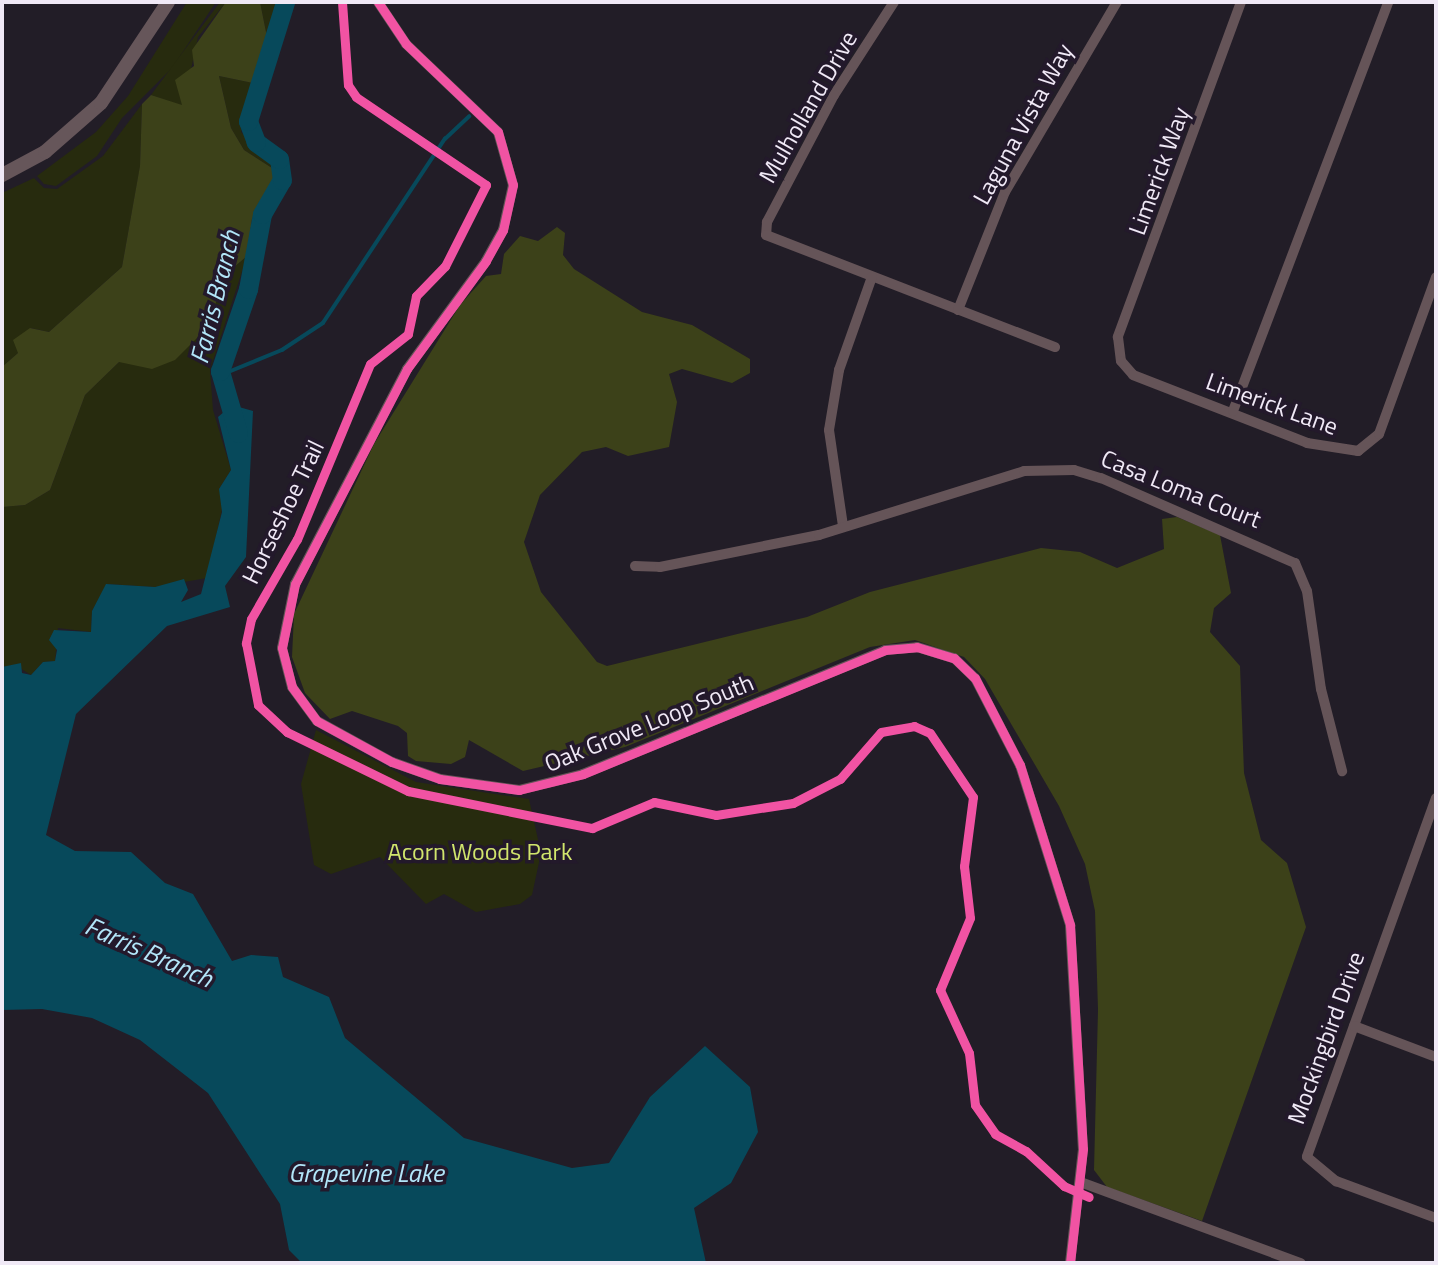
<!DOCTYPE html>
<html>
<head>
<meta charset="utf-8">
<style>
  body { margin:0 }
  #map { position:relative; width:1438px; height:1265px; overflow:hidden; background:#221d27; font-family:"Titillium Web",sans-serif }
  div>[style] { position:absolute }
  .green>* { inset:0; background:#272b0e }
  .forest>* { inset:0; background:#3c4119 }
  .water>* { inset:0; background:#07495b }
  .stream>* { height:3.5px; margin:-1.75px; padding:0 1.75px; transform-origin:1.75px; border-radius:1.75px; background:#07495b }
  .river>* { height:19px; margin:-9.5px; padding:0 9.5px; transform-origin:9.5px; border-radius:9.5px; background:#07495b }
  .minor>* { height:10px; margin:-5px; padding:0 5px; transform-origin:5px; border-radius:5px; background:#655458 }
  .major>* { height:14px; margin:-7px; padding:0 7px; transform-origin:7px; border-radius:7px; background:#66565a }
  .cycleway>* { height:9px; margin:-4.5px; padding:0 4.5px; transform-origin:4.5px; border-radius:4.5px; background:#f153a3 }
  span { translate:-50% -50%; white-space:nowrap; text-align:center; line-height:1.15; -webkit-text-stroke:7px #23192b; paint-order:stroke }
  .street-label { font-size:24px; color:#f0e9f6 }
  .park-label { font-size:24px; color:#d1e56c }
  .water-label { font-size:26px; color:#b2e6f9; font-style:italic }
  .frame { position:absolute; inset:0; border:4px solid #f0e9f6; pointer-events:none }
</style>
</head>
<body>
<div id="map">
  <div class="green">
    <i style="clip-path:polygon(187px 2px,216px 2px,172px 68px,122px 118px,97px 156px,56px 186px,44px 184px,37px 176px,96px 132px,128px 96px)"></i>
    <i style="clip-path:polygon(220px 2px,226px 2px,198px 37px,183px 106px,151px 95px)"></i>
    <i style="clip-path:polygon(260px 2px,280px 2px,267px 52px,267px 37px)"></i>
    <i style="clip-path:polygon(219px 76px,253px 83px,241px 132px,276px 170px,274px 183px,272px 168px,244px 150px,231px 128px)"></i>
    <i style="clip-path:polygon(142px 104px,140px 167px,122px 267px,49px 332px,31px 328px,18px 353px,2px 367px,2px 193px,34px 178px,44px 188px,57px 189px,103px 156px)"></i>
    <i style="clip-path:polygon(247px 256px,210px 370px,213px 410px,231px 470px,219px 489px,224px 500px,207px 578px,155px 587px,107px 584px,92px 611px,91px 632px,58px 628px,55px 661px,43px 662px,31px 675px,15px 665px,2px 667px,2px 507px,25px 505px,50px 490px,85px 395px,119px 362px,200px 335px,233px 268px)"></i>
    <i style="clip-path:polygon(316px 730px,416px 782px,529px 799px,541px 853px,532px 895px,520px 904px,476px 912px,444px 894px,426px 904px,380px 857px,331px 874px,314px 865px,301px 784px)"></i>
  </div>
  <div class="forest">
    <i style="clip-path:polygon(226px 2px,260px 2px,267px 37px,265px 63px,253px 83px,219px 76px,231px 128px,244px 150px,272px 168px,274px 183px,252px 219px,247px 256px,233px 268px,200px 335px,175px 360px,152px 369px,119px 362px,85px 395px,50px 490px,25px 505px,2px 507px,2px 367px,18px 353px,13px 340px,30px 328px,49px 332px,122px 267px,140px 166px,142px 104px,151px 95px,182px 105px,175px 80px,194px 66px,192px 50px)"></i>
    <i style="clip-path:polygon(557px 227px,565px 233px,563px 255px,574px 269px,642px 312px,692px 325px,750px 359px,750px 373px,732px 383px,682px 369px,669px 374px,677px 402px,669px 447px,628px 456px,606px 447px,582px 452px,540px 495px,524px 542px,541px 592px,597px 662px,607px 666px,807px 617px,870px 592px,1041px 548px,1080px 552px,1117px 568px,1164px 549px,1162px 519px,1177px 517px,1220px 535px,1231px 593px,1214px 608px,1210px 632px,1240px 666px,1244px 773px,1261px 840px,1287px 863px,1306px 927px,1202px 1221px,1107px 1187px,1094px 1170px,1098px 1010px,1095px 911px,1085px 864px,1059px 806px,985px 679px,964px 657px,915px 640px,870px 647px,625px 747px,523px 771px,469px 740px,465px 757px,451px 764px,416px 761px,408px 756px,407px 733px,398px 726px,352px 711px,330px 719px,305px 693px,292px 657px,294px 614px,374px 444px,460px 305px,486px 276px,501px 274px,504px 254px,520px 236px,538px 241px)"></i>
  </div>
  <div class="water">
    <i style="clip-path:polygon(232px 405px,253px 411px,246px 557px,225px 586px,230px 607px,167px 626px,76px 714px,46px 835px,75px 851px,131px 852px,165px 883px,193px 894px,232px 961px,251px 955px,278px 957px,283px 977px,329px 997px,345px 1038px,464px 1138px,572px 1168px,609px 1163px,650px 1097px,705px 1046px,750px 1087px,758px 1132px,731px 1183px,694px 1208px,706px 1263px,302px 1263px,289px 1250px,280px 1204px,208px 1093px,140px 1040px,92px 1018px,42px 1009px,2px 1010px,2px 667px,21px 663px,22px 673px,31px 675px,43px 662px,55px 661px,57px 650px,49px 640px,54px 630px,91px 632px,92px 611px,106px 584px,155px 587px,184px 579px,188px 590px,181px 602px,201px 594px,222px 512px,219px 489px,231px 470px,218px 417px)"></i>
  </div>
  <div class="stream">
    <i style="left:221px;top:375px;width:66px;rotate:-22.3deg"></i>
    <i style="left:282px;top:350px;width:49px;rotate:-33.4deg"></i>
    <i style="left:323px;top:323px;width:221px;rotate:-56.5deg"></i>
    <i style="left:445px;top:139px;width:33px;rotate:-43deg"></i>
  </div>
  <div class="river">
    <i style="left:238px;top:433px;width:65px;rotate:-106.2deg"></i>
    <i style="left:220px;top:371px;width:87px;rotate:-71.1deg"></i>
    <i style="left:248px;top:289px;width:76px;rotate:-79.4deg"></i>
    <i style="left:262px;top:214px;width:39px;rotate:-60deg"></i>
    <i style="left:282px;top:180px;width:21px;rotate:-98deg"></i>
    <i style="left:279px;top:159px;width:29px;rotate:-144deg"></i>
    <i style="left:256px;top:142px;width:22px;rotate:-111deg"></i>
    <i style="left:248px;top:121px;width:125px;rotate:-72.7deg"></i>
  </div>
  <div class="minor">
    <i style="left:378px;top:2px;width:50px;rotate:56.3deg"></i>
    <i style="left:406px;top:44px;width:127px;rotate:43.7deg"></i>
    <i style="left:498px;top:132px;width:55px;rotate:74.2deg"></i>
    <i style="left:513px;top:185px;width:46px;rotate:102.5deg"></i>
    <i style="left:503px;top:230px;width:35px;rotate:119deg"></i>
    <i style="left:486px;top:261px;width:134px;rotate:126.2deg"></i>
    <i style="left:407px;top:369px;width:242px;rotate:117.5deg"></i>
    <i style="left:295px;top:584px;width:65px;rotate:101.5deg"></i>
    <i style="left:282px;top:648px;width:40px;rotate:75.6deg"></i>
    <i style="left:292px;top:687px;width:42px;rotate:53.7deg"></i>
    <i style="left:317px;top:721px;width:85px;rotate:28.7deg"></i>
    <i style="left:392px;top:762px;width:51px;rotate:19.5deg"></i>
    <i style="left:440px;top:779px;width:80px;rotate:7.9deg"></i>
    <i style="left:519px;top:790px;width:66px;rotate:-14deg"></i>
    <i style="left:583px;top:774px;width:326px;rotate:-22.3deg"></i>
    <i style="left:885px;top:650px;width:32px;rotate:-5deg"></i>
    <i style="left:917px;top:647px;width:39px;rotate:17deg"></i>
    <i style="left:954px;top:658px;width:29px;rotate:44deg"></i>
    <i style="left:975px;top:678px;width:98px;rotate:62.7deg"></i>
    <i style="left:1020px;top:765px;width:168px;rotate:72.6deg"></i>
    <i style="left:1070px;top:925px;width:224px;rotate:86.7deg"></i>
    <i style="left:1083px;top:1149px;width:115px;rotate:96.5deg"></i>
    <i style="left:894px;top:2px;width:111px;rotate:122.8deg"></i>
    <i style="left:834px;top:95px;width:144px;rotate:117.8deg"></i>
    <i style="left:767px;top:222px;width:13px;rotate:94deg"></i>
    <i style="left:766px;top:235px;width:310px;rotate:21.2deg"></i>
    <i style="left:1241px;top:2px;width:357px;rotate:110.2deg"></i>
    <i style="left:1118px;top:337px;width:24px;rotate:83deg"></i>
    <i style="left:1121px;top:361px;width:18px;rotate:49deg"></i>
    <i style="left:1133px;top:375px;width:187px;rotate:21.3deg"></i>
    <i style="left:1307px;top:443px;width:52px;rotate:8.9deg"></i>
    <i style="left:1358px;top:451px;width:27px;rotate:-39deg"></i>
    <i style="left:1379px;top:434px;width:167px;rotate:-70deg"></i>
    <i style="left:958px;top:310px;width:127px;rotate:-68.3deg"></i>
    <i style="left:1005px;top:192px;width:221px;rotate:-59.5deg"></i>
    <i style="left:1233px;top:411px;width:437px;rotate:-69.2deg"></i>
    <i style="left:843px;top:526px;width:97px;rotate:-98.3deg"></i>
    <i style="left:829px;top:430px;width:61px;rotate:-80.5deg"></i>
    <i style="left:839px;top:370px;width:99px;rotate:-70.5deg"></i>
    <i style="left:635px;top:566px;width:25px;rotate:2deg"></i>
    <i style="left:660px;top:567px;width:162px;rotate:-11.4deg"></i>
    <i style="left:819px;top:535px;width:215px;rotate:-17.3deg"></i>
    <i style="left:1024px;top:471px;width:50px;rotate:-1.1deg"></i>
    <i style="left:1074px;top:470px;width:28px;rotate:17deg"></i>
    <i style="left:1101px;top:478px;width:212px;rotate:23.7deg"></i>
    <i style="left:1295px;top:563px;width:30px;rotate:67deg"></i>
    <i style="left:1307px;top:591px;width:99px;rotate:81.9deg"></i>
    <i style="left:1321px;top:689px;width:85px;rotate:75.6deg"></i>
    <i style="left:1436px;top:798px;width:381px;rotate:109.8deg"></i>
    <i style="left:1307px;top:1157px;width:38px;rotate:40deg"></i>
    <i style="left:1336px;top:1181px;width:107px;rotate:20.3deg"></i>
    <i style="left:1354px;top:1026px;width:88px;rotate:20.7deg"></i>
    <i style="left:1083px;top:1183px;width:232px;rotate:20.2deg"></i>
  </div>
  <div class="major">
    <i style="left:2px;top:175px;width:49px;rotate:-28.1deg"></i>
    <i style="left:45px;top:152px;width:74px;rotate:-41.2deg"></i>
    <i style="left:101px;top:103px;width:121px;rotate:-56.4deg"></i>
  </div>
  <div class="cycleway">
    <i style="left:342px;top:2px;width:83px;rotate:85.9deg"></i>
    <i style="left:348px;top:85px;width:14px;rotate:56deg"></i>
    <i style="left:356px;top:97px;width:157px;rotate:34.1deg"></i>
    <i style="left:486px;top:185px;width:91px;rotate:116.8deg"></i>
    <i style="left:445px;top:266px;width:42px;rotate:134deg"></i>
    <i style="left:416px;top:296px;width:39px;rotate:102deg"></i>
    <i style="left:408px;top:334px;width:48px;rotate:141.7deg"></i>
    <i style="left:370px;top:364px;width:190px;rotate:112.6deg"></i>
    <i style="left:297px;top:539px;width:92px;rotate:119.9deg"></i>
    <i style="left:251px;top:619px;width:25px;rotate:102deg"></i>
    <i style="left:246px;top:643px;width:63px;rotate:79deg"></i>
    <i style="left:258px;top:705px;width:40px;rotate:43deg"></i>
    <i style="left:287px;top:732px;width:135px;rotate:26deg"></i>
    <i style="left:408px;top:791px;width:188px;rotate:11.4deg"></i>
    <i style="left:592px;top:828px;width:67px;rotate:-22.8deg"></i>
    <i style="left:654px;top:802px;width:63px;rotate:11.8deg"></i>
    <i style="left:716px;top:815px;width:78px;rotate:-8.9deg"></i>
    <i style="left:793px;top:803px;width:53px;rotate:-27.1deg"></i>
    <i style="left:840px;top:779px;width:62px;rotate:-48.9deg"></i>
    <i style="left:881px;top:732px;width:34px;rotate:-10deg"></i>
    <i style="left:914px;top:726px;width:17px;rotate:24deg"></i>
    <i style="left:930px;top:733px;width:77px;rotate:56.1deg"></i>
    <i style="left:973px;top:797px;width:70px;rotate:97.4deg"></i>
    <i style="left:964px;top:866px;width:52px;rotate:83.4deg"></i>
    <i style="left:970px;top:918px;width:78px;rotate:112.6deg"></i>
    <i style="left:940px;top:990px;width:69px;rotate:65.3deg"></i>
    <i style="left:969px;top:1053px;width:52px;rotate:83.4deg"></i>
    <i style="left:975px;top:1105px;width:35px;rotate:55deg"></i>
    <i style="left:995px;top:1134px;width:35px;rotate:29deg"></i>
    <i style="left:1026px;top:1151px;width:52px;rotate:42.6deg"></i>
    <i style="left:1064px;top:1186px;width:27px;rotate:24deg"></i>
    <i style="left:378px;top:2px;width:50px;rotate:56.3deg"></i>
    <i style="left:406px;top:44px;width:127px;rotate:43.7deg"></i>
    <i style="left:498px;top:132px;width:55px;rotate:74.2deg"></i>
    <i style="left:513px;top:185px;width:46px;rotate:102.5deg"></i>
    <i style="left:503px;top:230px;width:35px;rotate:119deg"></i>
    <i style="left:486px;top:261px;width:134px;rotate:126.2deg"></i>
    <i style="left:407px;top:369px;width:242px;rotate:117.5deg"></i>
    <i style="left:295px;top:584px;width:65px;rotate:101.5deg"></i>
    <i style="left:282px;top:648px;width:40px;rotate:75.6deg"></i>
    <i style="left:292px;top:687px;width:42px;rotate:53.7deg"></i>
    <i style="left:317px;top:721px;width:85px;rotate:28.7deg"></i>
    <i style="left:392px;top:762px;width:51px;rotate:19.5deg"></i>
    <i style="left:440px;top:779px;width:80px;rotate:7.9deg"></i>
    <i style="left:519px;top:790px;width:66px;rotate:-14deg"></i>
    <i style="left:583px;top:774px;width:326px;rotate:-22.3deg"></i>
    <i style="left:885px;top:650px;width:32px;rotate:-5deg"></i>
    <i style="left:917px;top:647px;width:39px;rotate:17deg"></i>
    <i style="left:954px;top:658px;width:29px;rotate:44deg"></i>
    <i style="left:975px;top:678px;width:98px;rotate:62.7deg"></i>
    <i style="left:1020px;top:765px;width:168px;rotate:72.6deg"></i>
    <i style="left:1070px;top:925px;width:224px;rotate:86.7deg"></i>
    <i style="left:1083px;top:1149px;width:115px;rotate:96.5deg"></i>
  </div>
  <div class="street-label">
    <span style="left:808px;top:107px;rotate:-60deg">Mulholland Drive</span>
    <span style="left:1023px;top:124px;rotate:-61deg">Laguna Vista Way</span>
    <span style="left:1159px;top:171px;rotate:-70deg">Limerick Way</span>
    <span style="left:1272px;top:404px;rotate:20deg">Limerick Lane</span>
    <span style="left:1181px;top:489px;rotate:22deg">Casa Loma Court</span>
    <span style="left:283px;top:512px;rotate:-64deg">Horseshoe Trail</span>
    <span style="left:649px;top:723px;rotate:-22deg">Oak Grove Loop South</span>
    <span style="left:1326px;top:1038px;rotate:-70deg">Mockingbird Drive</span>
  </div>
  <div class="park-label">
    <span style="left:480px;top:852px">Acorn Woods Park</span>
  </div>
  <div class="water-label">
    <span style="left:215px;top:297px;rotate:-76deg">Farris Branch</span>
    <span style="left:149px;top:952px;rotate:24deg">Farris Branch</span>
    <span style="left:366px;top:1173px">Grapevine Lake</span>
  </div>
  <div class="frame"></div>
</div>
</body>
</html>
